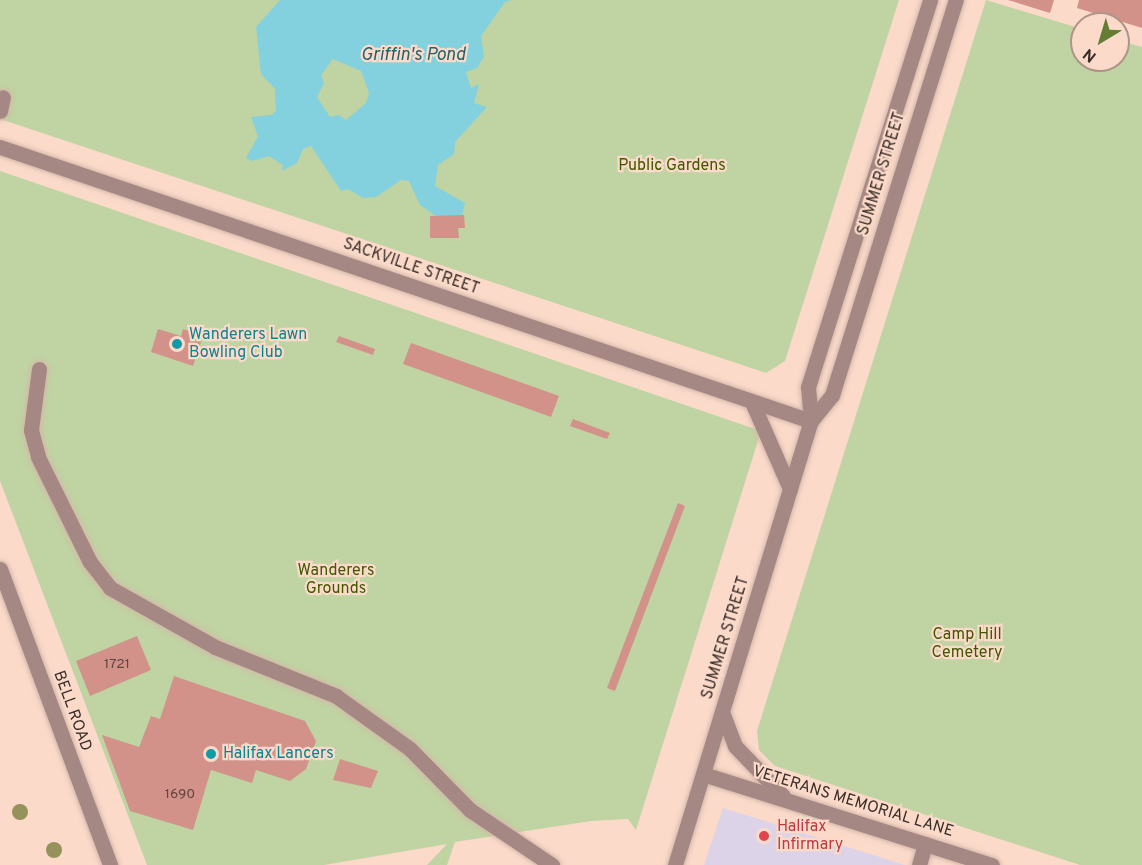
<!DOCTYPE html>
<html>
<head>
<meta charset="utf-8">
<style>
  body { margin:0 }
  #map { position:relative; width:1142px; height:865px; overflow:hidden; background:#fbdaca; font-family:Overpass,sans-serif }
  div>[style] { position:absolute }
  .medical>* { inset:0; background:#ddd3e8 }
  .green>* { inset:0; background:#c0d3a2 }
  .water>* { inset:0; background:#83d1de }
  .building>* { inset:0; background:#d2928a }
  .roads { filter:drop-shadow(0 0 2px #d4b7a9) drop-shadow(0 0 2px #d4b7a9) }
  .minor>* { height:15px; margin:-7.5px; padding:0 7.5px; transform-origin:7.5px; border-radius:7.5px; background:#a58884 }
  .trees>* { width:16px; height:16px; margin:-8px; border-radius:50%; background:#95925b }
  .dots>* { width:16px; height:16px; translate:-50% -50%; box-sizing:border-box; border:3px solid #fbdaca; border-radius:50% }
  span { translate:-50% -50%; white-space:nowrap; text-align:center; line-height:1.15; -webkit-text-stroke:4.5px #fbdaca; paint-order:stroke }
  .number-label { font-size:14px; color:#5f4640 }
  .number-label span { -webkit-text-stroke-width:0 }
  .park-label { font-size:16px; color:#415800 }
  .street-label { font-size:16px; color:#392d27 }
  .culture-label { font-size:16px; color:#0d838f }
  .left { translate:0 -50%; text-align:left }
  .health-label { font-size:16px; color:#be3a42 }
  .water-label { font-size:18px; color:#22626b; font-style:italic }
  .north { position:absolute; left:1070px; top:12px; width:60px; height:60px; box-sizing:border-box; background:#fbdaca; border:2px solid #ad9589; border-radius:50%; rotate:218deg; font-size:16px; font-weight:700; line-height:24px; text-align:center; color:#392d27 }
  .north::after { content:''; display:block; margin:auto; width:21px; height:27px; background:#627e32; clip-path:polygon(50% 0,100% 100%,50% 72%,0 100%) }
</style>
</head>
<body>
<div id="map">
  <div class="medical">
    <i style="clip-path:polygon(723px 808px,905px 865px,704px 865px)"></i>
  </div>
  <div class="green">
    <i style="clip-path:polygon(0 0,899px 0,785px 361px,766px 373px,0 119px)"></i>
    <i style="clip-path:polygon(986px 0,1082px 29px,1082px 60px,1118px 60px,1118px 40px,1142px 47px,1142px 865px,1080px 865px,775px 766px,759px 750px,757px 731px)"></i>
    <i style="clip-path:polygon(0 171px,761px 431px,636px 830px,628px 819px,591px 821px,455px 842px,447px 865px,427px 865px,447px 844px,324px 865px,147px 865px,0 481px)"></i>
  </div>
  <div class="water">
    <i style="clip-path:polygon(evenodd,280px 0,512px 0,505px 2px,481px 36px,484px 57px,477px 68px,466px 72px,471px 88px,479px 84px,474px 103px,487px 107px,455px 142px,454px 154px,438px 165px,435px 186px,465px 203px,462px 216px,439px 218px,420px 205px,409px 181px,401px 180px,376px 197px,363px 198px,348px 189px,341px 191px,311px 146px,303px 149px,297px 163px,282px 171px,283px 165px,269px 156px,252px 161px,246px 158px,258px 136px,251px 117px,272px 115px,276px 110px,275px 89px,261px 74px,256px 27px,280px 0,333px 59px,361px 71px,369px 93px,366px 103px,346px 120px,339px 115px,330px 117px,317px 97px,324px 83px,321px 75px,333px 59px)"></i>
  </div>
  <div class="building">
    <i style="clip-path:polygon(1008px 0,1054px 0,1050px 13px)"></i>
    <i style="clip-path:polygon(1079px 0,1142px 0,1142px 28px,1077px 8px)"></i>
    <i style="clip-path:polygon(464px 215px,465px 228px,458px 228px,459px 238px,430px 238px,430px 216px)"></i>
    <i style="clip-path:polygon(158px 329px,181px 336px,183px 329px,203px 336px,193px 366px,151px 352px)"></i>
    <i style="clip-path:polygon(339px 336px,375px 349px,373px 355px,336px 342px)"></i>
    <i style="clip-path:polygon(411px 343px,559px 396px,551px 417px,403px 364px)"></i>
    <i style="clip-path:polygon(573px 419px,610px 433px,607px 439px,570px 426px)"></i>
    <i style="clip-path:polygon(678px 503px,685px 506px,615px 691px,607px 688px)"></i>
    <i style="clip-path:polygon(137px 636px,151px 670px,90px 696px,76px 661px)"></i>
    <i style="clip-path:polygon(174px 676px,305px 721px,316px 741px,306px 769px,290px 781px,256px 770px,252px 783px,211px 770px,193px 830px,130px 811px,102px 735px,139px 747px,151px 716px,160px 719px)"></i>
    <i style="clip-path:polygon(340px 759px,378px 771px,371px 788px,333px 780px)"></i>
  </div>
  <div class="roads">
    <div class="minor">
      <i style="left:0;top:111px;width:14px;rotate:-78deg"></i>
      <i style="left:0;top:147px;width:856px;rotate:18.67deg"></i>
      <i style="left:39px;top:369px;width:62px;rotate:97.5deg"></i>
      <i style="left:31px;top:430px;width:28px;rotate:75deg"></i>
      <i style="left:38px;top:457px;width:117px;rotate:63.7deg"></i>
      <i style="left:90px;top:562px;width:33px;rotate:52deg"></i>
      <i style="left:110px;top:588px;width:120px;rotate:29.3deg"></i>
      <i style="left:215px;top:647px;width:131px;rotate:22deg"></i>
      <i style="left:336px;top:696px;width:91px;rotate:35.6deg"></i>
      <i style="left:410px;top:749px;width:86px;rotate:45.5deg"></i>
      <i style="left:470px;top:810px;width:99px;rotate:33.9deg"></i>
      <i style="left:752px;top:402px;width:95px;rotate:66.4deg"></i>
      <i style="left:811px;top:421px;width:34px;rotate:-95deg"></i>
      <i style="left:808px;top:387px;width:406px;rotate:-72.5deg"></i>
      <i style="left:0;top:569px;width:316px;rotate:69.6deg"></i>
      <i style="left:722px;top:712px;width:36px;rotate:69deg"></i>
      <i style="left:735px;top:746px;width:69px;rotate:46.2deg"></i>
      <i style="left:703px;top:774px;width:303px;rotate:17.5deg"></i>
      <i style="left:675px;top:865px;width:464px;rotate:-73deg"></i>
      <i style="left:811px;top:421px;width:33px;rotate:-51deg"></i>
      <i style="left:832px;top:395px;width:414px;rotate:-72.6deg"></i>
      <i style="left:919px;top:865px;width:22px;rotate:-74deg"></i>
    </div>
  </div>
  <div class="trees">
    <i style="left:20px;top:812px"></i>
    <i style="left:54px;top:850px"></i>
  </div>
  <div class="dots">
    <i style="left:177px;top:344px;background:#0f9aa8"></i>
    <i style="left:211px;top:754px;background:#0f9aa8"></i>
    <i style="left:764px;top:836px;background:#e0444e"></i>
  </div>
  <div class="number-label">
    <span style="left:117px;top:665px">1721</span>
    <span style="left:180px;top:795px">1690</span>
  </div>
  <div class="park-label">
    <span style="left:672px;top:166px">Public Gardens</span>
    <span style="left:336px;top:580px">Wanderers<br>Grounds</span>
    <span style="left:967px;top:644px">Camp Hill<br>Cemetery</span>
  </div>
  <div class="street-label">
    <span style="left:882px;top:174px;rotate:-73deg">SUMMER STREET</span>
    <span style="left:411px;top:267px;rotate:19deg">SACKVILLE STREET</span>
    <span style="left:726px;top:638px;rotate:-73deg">SUMMER STREET</span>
    <span style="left:72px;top:711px;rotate:70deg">BELL ROAD</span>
    <span style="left:853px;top:802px;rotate:17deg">VETERANS MEMORIAL LANE</span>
  </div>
  <div class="culture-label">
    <span class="left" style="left:189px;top:344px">Wanderers Lawn<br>Bowling Club</span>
    <span class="left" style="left:223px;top:754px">Halifax Lancers</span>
  </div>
  <div class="health-label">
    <span class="left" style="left:777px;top:836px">Halifax<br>Infirmary</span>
  </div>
  <div class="water-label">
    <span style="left:413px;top:56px">Griffin's Pond</span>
  </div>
  <div class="north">N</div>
</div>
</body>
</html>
